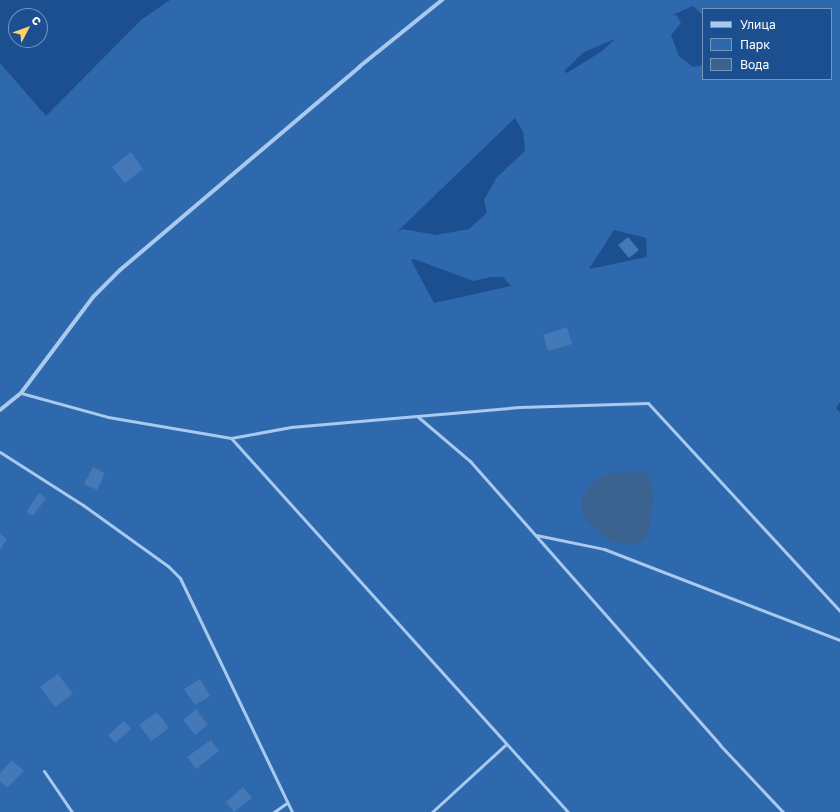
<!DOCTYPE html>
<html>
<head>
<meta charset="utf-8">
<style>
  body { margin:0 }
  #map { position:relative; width:840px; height:812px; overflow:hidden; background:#1b4f8f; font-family:"Golos Text",sans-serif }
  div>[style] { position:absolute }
  .green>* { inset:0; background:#2e69ad }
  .water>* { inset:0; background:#3c6290 }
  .building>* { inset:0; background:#4478b7 }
  .lane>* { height:3px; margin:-1.5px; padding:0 1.5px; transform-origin:1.5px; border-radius:1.5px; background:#a9c9ee }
  .street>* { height:4px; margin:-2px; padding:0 2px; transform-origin:2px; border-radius:2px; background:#a9c9ee }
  span { translate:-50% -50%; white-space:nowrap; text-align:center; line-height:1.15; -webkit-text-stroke:3.5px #1b4f8f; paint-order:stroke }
  .legend { position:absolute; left:702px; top:8px; width:130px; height:72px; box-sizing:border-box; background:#1b4f8f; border:1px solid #7695bc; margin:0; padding:5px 7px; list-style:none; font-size:12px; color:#fff }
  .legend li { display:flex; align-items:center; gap:8px; height:20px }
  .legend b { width:20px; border:1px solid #7695bc }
  .north { position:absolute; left:8px; top:8px; width:40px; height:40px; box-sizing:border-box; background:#1b4f8f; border:1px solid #7695bc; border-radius:50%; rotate:49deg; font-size:11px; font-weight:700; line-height:16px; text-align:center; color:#fff }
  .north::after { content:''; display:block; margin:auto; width:14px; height:18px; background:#ffd166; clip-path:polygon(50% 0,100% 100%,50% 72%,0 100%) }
</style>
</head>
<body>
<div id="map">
  <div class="green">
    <i style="clip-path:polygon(evenodd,170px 0,840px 0,840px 402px,836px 408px,840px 413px,840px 812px,0 812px,0 63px,46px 116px,141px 20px,170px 0,693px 6px,703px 15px,703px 9px,831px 9px,831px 79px,703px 79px,703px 65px,693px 67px,679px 56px,671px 35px,681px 23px,676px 15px,672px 15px,693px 6px,170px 0,615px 39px,602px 51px,567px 73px,564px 71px,584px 52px,615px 39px,170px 0,515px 118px,523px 132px,525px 151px,497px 177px,484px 200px,487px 213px,469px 229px,436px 235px,403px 229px,397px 232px,515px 118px,170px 0,614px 230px,646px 238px,647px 257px,589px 269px,614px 230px,170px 0,414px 259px,473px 281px,491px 277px,503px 277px,511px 286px,434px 303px,411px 260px,414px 259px)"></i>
  </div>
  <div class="water">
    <i style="clip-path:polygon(642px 472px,647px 474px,650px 480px,654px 497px,648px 532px,644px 540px,636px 544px,611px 542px,588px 522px,582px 512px,582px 500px,587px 489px,599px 478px,612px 473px)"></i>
  </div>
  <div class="building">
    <i style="clip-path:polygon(131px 152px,143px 169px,125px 183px,112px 167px)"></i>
    <i style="clip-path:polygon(628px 237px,639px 250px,629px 258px,618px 245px)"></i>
    <i style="clip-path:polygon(567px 327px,572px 344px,548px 351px,543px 335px)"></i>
    <i style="clip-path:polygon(93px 467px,105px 473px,97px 490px,84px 484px)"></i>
    <i style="clip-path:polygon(39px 493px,46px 498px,33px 516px,26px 512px)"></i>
    <i style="clip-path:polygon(0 534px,7px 539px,0 550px)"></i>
    <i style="clip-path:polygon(58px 674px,73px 694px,55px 707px,40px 687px)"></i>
    <i style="clip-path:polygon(200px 679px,210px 696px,195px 705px,184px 689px)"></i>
    <i style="clip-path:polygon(196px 709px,208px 725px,195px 735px,183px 720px)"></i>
    <i style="clip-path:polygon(157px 712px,169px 728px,151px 741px,139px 725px)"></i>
    <i style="clip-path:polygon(124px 721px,131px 729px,115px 743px,108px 735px)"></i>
    <i style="clip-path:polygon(211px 740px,219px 751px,196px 769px,187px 757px)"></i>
    <i style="clip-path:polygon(12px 760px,24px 771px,7px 788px,0 781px,0 773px)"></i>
    <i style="clip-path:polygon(243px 787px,252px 798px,234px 812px,226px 802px)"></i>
  </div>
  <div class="lane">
    <i style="left:21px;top:393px;width:90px;rotate:15.4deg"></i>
    <i style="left:108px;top:417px;width:125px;rotate:9.7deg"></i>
    <i style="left:231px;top:438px;width:61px;rotate:-10.4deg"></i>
    <i style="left:291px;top:427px;width:126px;rotate:-5deg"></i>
    <i style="left:417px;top:416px;width:103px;rotate:-5deg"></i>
    <i style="left:520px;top:407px;width:128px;rotate:-1.8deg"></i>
    <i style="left:648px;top:403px;width:283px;rotate:47.3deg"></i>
    <i style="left:417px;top:416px;width:70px;rotate:40.3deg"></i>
    <i style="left:470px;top:461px;width:378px;rotate:48.6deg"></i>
    <i style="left:720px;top:745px;width:92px;rotate:46.8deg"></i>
    <i style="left:231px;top:438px;width:503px;rotate:47.98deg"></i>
    <i style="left:0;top:452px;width:98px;rotate:32.6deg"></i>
    <i style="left:83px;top:505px;width:105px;rotate:35.7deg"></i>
    <i style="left:168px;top:566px;width:17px;rotate:45deg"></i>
    <i style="left:180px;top:578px;width:259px;rotate:64.4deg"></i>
    <i style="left:536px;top:535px;width:69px;rotate:11.6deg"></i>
    <i style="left:604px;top:549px;width:253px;rotate:21.1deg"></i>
    <i style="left:44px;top:771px;width:50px;rotate:55.7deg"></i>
    <i style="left:274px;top:812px;width:16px;rotate:-35deg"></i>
    <i style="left:432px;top:812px;width:99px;rotate:-42.5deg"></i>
  </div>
  <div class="street">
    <i style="left:0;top:410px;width:27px;rotate:-39deg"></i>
    <i style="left:21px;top:393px;width:120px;rotate:-53.1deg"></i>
    <i style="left:93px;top:297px;width:38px;rotate:-45deg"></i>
    <i style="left:120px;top:270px;width:314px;rotate:-40.3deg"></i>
    <i style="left:359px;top:67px;width:107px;rotate:-38.9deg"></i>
  </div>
  <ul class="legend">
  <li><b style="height:5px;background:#a9c9ee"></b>Улица</li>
  <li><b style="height:11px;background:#2e69ad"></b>Парк</li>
  <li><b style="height:11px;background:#3c6290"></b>Вода</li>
  </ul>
  <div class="north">С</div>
</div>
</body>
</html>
